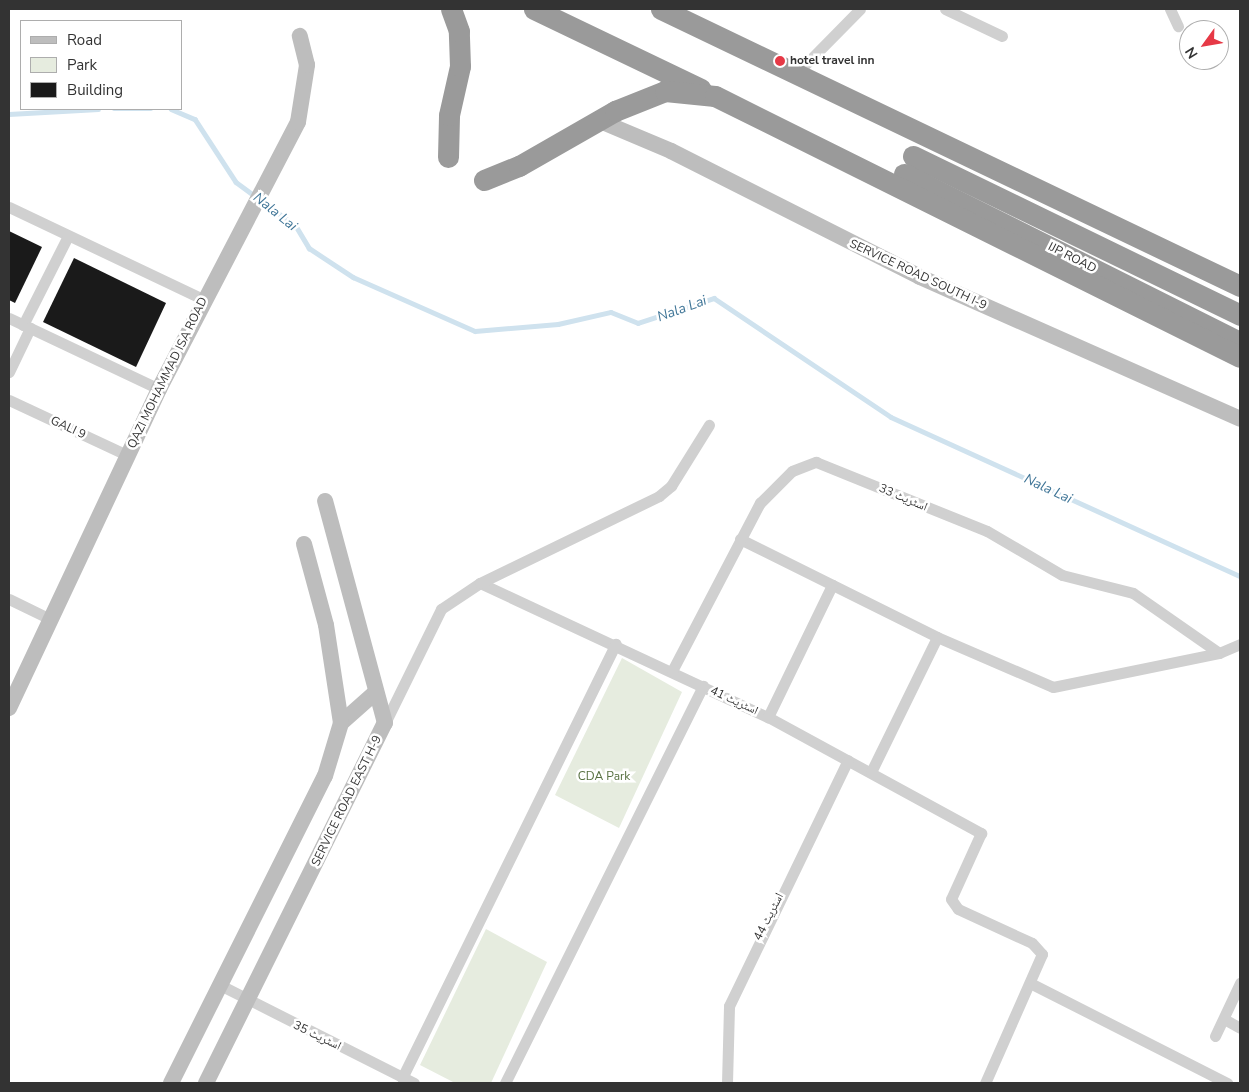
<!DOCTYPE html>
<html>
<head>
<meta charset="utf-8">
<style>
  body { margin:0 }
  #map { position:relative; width:1249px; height:1092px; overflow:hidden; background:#fff; font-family:"Nunito Sans","Noto Naskh Arabic",sans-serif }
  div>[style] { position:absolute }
  .green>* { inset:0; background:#e6ecdf }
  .stream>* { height:4.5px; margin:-2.25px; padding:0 2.25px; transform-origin:2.25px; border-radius:2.25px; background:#cfe2ee }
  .building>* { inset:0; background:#1a1a1a }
  .street>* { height:11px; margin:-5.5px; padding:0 5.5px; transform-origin:5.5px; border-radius:5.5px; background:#d0d0d0 }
  .secondary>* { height:16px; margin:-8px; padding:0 8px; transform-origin:8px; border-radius:8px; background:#bdbdbd }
  .highway>* { height:21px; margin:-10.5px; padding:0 10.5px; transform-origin:10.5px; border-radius:10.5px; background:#9a9a9a }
  .dots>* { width:14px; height:14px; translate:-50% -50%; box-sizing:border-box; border:2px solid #fff; border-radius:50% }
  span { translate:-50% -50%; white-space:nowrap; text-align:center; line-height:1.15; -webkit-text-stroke:5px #fff; paint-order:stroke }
  .poi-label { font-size:12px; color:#333; font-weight:700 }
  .left { translate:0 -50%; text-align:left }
  .street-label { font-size:12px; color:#333 }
  .park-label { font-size:12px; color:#56703f }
  .water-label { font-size:14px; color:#3f7597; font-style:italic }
  .frame { position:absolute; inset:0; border:10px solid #333; pointer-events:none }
  .legend { position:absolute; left:20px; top:20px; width:162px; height:90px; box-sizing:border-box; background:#fff; border:1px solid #adadad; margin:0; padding:6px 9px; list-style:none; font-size:15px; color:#333 }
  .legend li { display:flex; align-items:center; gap:10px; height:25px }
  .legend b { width:25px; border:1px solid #adadad }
  .north { position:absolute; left:1179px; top:20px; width:50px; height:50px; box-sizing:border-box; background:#fff; border:1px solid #adadad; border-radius:50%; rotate:238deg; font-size:14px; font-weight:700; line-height:20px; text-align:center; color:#333 }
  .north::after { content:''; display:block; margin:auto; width:18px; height:22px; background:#e63946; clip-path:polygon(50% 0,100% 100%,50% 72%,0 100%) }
</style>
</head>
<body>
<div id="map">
  <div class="green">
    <i style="clip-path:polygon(622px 658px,682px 692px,619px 828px,555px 795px)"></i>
    <i style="clip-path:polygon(486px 929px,547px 962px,491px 1083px,455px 1083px,420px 1065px)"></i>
  </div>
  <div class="stream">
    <i style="left:114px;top:109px;width:37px"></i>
    <i style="left:171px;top:109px;width:26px;rotate:23deg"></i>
    <i style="left:195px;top:119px;width:75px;rotate:56.9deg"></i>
    <i style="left:236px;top:182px;width:74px;rotate:36.3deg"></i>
    <i style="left:296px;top:226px;width:26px;rotate:59deg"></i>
    <i style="left:309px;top:248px;width:53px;rotate:33.4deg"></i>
    <i style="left:353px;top:277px;width:133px;rotate:23.9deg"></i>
    <i style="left:475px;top:331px;width:83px;rotate:-4.8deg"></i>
    <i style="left:558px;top:324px;width:54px;rotate:-12.8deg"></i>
    <i style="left:611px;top:312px;width:29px;rotate:22deg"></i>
    <i style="left:638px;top:323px;width:80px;rotate:-18.2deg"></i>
    <i style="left:714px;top:298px;width:213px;rotate:33.9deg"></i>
    <i style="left:891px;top:417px;width:384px;rotate:24.5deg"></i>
    <i style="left:9px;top:114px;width:89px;rotate:-3.2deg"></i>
  </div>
  <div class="building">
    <i style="clip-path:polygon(9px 231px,42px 247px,15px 303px,9px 300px)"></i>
    <i style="clip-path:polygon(74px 258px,166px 303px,136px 367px,43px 322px)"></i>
  </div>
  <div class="street">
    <i style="left:945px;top:9px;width:63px;rotate:25.3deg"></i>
    <i style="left:1170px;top:9px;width:19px;rotate:65deg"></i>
    <i style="left:796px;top:74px;width:91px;rotate:-45.4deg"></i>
    <i style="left:9px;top:207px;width:215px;rotate:25.4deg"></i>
    <i style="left:9px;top:318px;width:166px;rotate:25.3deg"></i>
    <i style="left:23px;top:325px;width:100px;rotate:-63.2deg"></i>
    <i style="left:9px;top:372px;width:49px;rotate:-64.5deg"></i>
    <i style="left:9px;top:400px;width:130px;rotate:25deg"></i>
    <i style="left:740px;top:539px;width:220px;rotate:26.4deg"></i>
    <i style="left:937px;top:637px;width:126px;rotate:23.3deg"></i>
    <i style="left:1053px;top:687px;width:169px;rotate:-11.6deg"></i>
    <i style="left:1219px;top:653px;width:23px;rotate:-23deg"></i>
    <i style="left:480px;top:583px;width:318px;rotate:25deg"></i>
    <i style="left:768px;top:717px;width:243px;rotate:28.6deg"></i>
    <i style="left:981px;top:833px;width:72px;rotate:114.4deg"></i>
    <i style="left:951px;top:899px;width:12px;rotate:55deg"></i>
    <i style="left:958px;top:909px;width:81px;rotate:24.7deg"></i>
    <i style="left:1032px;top:943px;width:15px;rotate:48deg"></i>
    <i style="left:1042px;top:954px;width:141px;rotate:113.8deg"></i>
    <i style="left:9px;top:599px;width:46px;rotate:26deg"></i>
    <i style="left:672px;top:671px;width:190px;rotate:-62.4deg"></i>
    <i style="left:760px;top:503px;width:45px;rotate:-45deg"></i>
    <i style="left:792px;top:471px;width:26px;rotate:-21deg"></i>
    <i style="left:816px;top:462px;width:184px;rotate:22deg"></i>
    <i style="left:987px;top:531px;width:87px;rotate:30.4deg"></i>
    <i style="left:1062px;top:575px;width:73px;rotate:14.2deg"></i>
    <i style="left:1133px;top:593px;width:105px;rotate:34.9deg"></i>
    <i style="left:768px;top:717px;width:147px;rotate:-64.1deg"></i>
    <i style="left:385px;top:723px;width:127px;rotate:-63.8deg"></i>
    <i style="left:441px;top:609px;width:47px;rotate:-33.7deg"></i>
    <i style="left:480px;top:583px;width:199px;rotate:-25.9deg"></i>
    <i style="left:659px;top:496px;width:16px;rotate:-40deg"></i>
    <i style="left:671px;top:486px;width:72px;rotate:-58.1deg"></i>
    <i style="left:871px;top:772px;width:150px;rotate:-63.9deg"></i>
    <i style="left:1032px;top:984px;width:219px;rotate:26.9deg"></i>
    <i style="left:222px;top:986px;width:215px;rotate:26.8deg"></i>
    <i style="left:1224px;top:1019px;width:18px;rotate:29deg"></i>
    <i style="left:1215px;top:1036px;width:59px;rotate:-64.7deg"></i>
    <i style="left:402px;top:1078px;width:484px;rotate:-63.8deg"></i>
    <i style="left:505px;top:1083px;width:444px;rotate:-63.5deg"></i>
    <i style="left:727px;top:1083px;width:77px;rotate:-88.5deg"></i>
    <i style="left:729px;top:1006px;width:273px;rotate:-64.2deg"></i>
  </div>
  <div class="secondary">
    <i style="left:600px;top:121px;width:77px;rotate:22.9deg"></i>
    <i style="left:671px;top:151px;width:279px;rotate:26.8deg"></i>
    <i style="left:920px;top:277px;width:350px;rotate:23.9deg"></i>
    <i style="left:9px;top:708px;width:353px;rotate:-64.8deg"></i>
    <i style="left:159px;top:389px;width:301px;rotate:-62.5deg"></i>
    <i style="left:298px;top:122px;width:58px;rotate:-81deg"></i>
    <i style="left:307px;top:65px;width:30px;rotate:-104deg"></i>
    <i style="left:341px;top:723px;width:47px;rotate:-41.5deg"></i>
    <i style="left:171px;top:1083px;width:343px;rotate:-63.4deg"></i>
    <i style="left:325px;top:776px;width:55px;rotate:-73.2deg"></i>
    <i style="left:341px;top:723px;width:99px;rotate:-98.7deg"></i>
    <i style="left:326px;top:625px;width:84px;rotate:-105.2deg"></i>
    <i style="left:206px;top:1083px;width:402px;rotate:-63.6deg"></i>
    <i style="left:385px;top:723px;width:230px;rotate:-105.1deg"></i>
  </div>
  <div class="highway">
    <i style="left:534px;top:9px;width:185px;rotate:25.6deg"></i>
    <i style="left:661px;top:9px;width:642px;rotate:25.57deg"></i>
    <i style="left:913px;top:156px;width:364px;rotate:25.9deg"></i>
    <i style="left:448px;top:157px;width:42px;rotate:-88.6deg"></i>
    <i style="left:449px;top:115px;width:50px;rotate:-77.3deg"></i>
    <i style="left:460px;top:66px;width:35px;rotate:-92deg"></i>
    <i style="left:459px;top:31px;width:23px;rotate:-110deg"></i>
    <i style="left:904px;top:174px;width:376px;rotate:26.6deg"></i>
    <i style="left:484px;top:180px;width:38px;rotate:-22deg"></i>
    <i style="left:519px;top:166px;width:111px;rotate:-29.8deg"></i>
    <i style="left:615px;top:111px;width:54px;rotate:-21.8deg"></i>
    <i style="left:665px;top:91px;width:50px;rotate:5.7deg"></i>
    <i style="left:715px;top:96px;width:586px;rotate:26.43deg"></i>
  </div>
  <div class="dots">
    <i style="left:780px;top:61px;background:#e63946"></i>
  </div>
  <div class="poi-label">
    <span class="left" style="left:790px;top:61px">hotel travel inn</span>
  </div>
  <div class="street-label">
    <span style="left:1072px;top:258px;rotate:27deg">IJP ROAD</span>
    <span style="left:918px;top:275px;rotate:25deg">SERVICE ROAD SOUTH I-9</span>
    <span style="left:168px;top:373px;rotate:-64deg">QAZI MOHAMMAD ISA ROAD</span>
    <span style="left:68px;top:428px;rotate:25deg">GALI 9</span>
    <span style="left:903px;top:498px;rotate:23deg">اسٹریٹ 33</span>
    <span style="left:734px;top:701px;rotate:25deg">اسٹریٹ 41</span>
    <span style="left:347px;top:801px;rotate:-64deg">SERVICE ROAD EAST H-9</span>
    <span style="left:769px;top:917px;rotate:-63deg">اسٹریٹ 44</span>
    <span style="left:317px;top:1036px;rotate:26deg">اسٹریٹ 35</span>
  </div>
  <div class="park-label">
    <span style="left:604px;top:777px">CDA Park</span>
  </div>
  <div class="water-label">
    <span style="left:275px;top:212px;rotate:39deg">Nala Lai</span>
    <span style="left:682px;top:309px;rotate:-20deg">Nala Lai</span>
    <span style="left:1048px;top:489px;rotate:25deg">Nala Lai</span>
  </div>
  <div class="frame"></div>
  <ul class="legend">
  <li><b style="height:6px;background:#bdbdbd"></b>Road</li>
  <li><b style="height:14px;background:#e6ecdf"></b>Park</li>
  <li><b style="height:14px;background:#1a1a1a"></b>Building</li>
  </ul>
  <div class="north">N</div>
</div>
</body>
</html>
